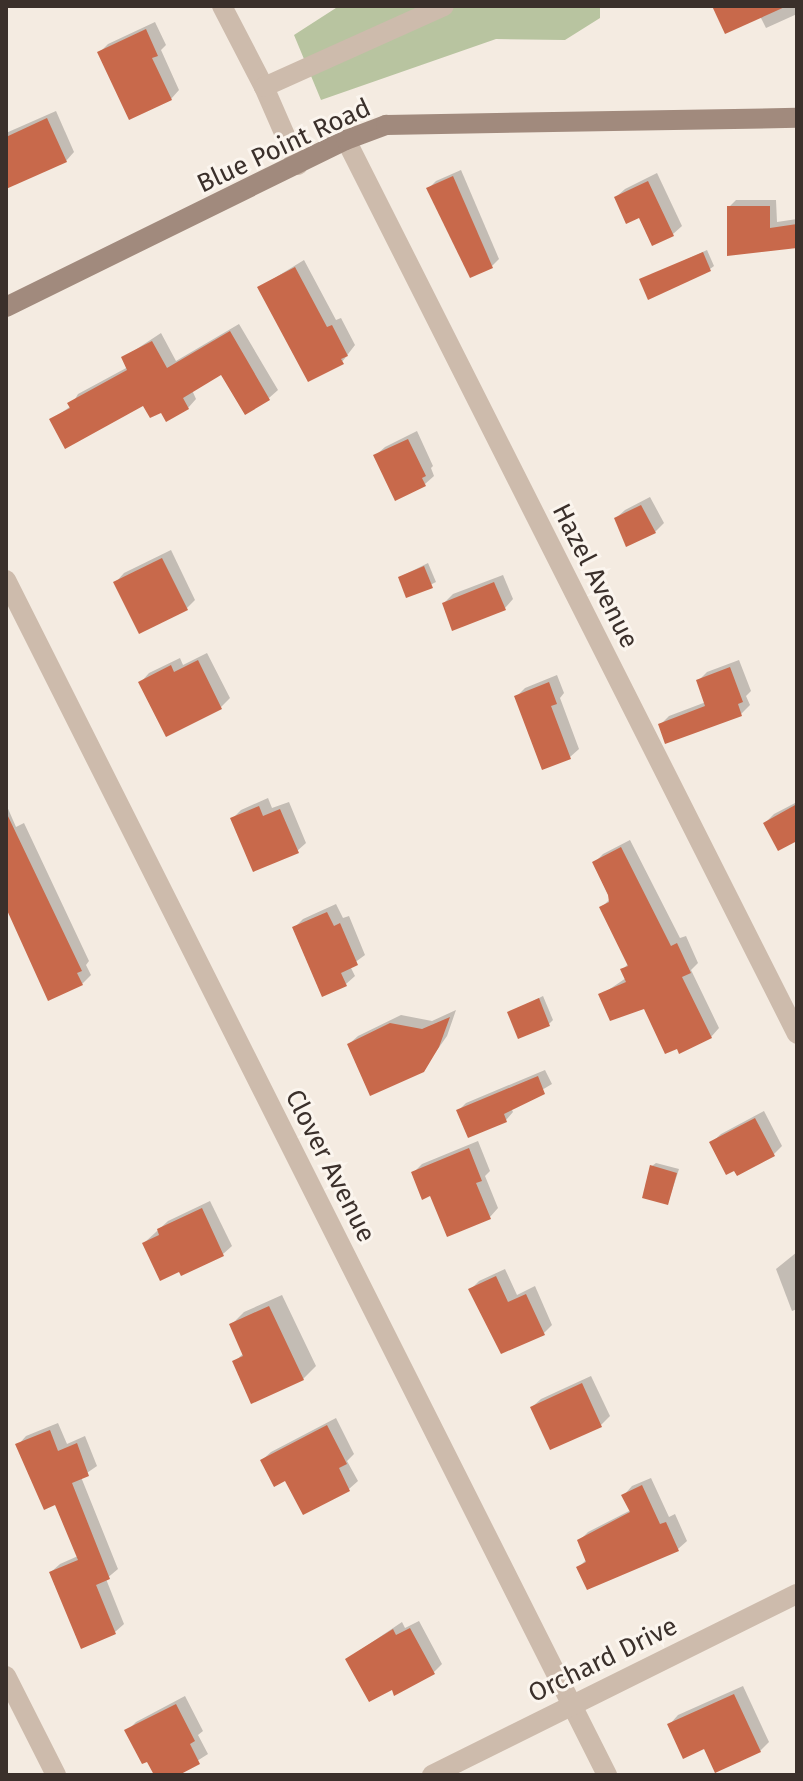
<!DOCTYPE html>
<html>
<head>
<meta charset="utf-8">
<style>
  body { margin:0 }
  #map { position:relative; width:803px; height:1781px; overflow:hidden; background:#f4ebe1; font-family:"Fira Sans",sans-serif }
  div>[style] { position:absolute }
  .green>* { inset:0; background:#b8c4a0 }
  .shadow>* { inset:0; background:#0003 }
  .building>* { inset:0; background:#c8694b }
  .street>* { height:20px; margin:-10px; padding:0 10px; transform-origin:10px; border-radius:10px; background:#cdbbac }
  .secondary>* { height:20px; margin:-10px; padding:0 10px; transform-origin:10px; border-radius:10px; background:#a18a7d }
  span { translate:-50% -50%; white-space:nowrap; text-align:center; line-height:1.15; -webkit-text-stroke:6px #fbf5ee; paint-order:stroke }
  .street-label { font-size:26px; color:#3b302b }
  .frame { position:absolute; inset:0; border:8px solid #3b302b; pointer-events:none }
</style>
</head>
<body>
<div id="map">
  <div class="green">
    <i style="clip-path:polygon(339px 6px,600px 6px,600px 18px,565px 40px,496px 39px,321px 100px,294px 35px)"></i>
  </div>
  <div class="shadow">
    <i style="clip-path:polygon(715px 6px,797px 6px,797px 14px,766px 28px,760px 16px)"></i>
    <i style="clip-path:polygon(155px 22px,166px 45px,161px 50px,179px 90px,171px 99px,99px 53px,108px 44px)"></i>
    <i style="clip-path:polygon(56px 111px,74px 152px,66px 161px,6px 187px,6px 133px)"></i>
    <i style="clip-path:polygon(461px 170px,499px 259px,492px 266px,429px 188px,436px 181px)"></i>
    <i style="clip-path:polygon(657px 173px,682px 226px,673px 234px,616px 197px,625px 189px)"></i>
    <i style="clip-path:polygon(736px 200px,776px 200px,777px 222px,797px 219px,797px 246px,729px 207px)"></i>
    <i style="clip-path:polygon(707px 250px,714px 266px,710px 269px,642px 280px)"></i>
    <i style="clip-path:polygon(304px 260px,336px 320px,341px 318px,355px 345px,342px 362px,260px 287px)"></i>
    <i style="clip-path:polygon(239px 324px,278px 390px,269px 398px,222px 372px,192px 390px,196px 399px,188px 408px,162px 410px,144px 403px,51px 420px,71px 406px,78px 394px,128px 367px,123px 358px,161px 333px,176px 361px)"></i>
    <i style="clip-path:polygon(417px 431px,433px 466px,431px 468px,434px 476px,425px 484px,376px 455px,385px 447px)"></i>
    <i style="clip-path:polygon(650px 497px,664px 523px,655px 532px,616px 518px,625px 510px)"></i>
    <i style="clip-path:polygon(171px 550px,195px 600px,186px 609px,116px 582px,124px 573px)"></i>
    <i style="clip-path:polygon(428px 563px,436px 582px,408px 596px,400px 577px)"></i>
    <i style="clip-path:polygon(503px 575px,513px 599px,505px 608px,444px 603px,453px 594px)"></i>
    <i style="clip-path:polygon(207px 653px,230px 698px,221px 707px,167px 735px,141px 682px,149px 673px,180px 658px,183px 665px)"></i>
    <i style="clip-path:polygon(739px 660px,751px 691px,746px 696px,750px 705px,741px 714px,667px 742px,660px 725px,669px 716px,706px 702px,698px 681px,707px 672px)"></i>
    <i style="clip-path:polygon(557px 675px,564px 693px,560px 698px,579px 749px,570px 757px,516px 697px,525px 688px)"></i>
    <i style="clip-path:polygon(268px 798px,272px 808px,289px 802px,306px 843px,297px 851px,233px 818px,241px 810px)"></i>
    <i style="clip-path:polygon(797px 802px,797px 839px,765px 823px,774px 814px)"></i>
    <i style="clip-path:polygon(6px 804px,16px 827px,24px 823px,89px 961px,86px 965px,91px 975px,82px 984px,6px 907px)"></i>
    <i style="clip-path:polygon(630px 840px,680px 938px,686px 936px,698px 963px,691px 970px,719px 1028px,711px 1037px,645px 1006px,601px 995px,626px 978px,622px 970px,629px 963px,601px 908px,610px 899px,594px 863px,603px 854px)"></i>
    <i style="clip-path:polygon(336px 904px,343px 918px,349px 916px,365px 955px,350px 966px,355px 976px,346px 984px,294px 928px,303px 919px)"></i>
    <i style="clip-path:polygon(543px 996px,553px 1020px,549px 1024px,509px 1013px)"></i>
    <i style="clip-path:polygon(456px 1010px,447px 1036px,423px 1070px,349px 1044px,358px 1036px,401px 1015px,432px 1021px)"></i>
    <i style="clip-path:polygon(545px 1070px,552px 1084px,511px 1108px,513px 1112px,506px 1120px,458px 1111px,466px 1103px)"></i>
    <i style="clip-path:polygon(764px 1111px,782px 1146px,773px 1155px,712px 1142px,721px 1134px)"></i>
    <i style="clip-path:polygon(478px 1141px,490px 1171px,485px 1176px,498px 1208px,490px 1217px,431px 1193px,413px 1173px,422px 1164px)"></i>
    <i style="clip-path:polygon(656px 1163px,679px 1169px,668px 1203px,652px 1166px)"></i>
    <i style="clip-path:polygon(210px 1201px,232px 1246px,223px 1254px,144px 1243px,168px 1221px)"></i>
    <i style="clip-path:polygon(797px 1252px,797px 1309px,792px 1311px,776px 1269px)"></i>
    <i style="clip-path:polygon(505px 1269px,517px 1295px,535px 1286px,552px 1325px,544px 1333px,470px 1290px,479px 1281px)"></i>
    <i style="clip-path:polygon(282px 1295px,316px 1366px,303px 1379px,234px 1362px,244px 1353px,231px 1325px,244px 1312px)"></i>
    <i style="clip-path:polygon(591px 1376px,610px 1416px,601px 1425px,532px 1407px,541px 1399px)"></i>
    <i style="clip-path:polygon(336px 1418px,354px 1454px,347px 1461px,358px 1481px,349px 1489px,286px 1478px,262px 1460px,271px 1452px)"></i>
    <i style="clip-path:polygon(58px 1423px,67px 1444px,85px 1436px,97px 1466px,81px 1477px,118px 1569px,106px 1579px,124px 1624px,115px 1632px,51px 1572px,60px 1564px,78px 1556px,56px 1503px,18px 1445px,26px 1436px)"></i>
    <i style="clip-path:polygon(651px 1478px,669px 1517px,675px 1514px,687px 1541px,678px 1549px,579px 1567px,587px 1559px,579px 1541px,588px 1532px,631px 1510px,624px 1495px,632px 1486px)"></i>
    <i style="clip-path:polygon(419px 1621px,442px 1664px,434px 1672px,393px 1687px,347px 1659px,402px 1622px,405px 1628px)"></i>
    <i style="clip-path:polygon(743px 1686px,769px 1742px,760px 1751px,670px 1724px,678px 1715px)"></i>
    <i style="clip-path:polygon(185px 1696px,203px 1731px,198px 1735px,208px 1754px,175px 1775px,156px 1775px,127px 1731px,136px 1722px)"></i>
  </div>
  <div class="building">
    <i style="clip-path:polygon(712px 6px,787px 6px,725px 34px)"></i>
    <i style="clip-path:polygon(146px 29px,158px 56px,152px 58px,172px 100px,129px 120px,97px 52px)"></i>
    <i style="clip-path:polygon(47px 118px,67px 162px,6px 189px,6px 137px)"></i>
    <i style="clip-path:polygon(453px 176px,493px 268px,470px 278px,426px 188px)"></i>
    <i style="clip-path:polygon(648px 181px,674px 236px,652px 246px,639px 218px,626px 224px,614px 197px)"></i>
    <i style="clip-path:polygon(727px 206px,770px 206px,770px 228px,797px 224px,797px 248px,727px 256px)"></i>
    <i style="clip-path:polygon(703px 252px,711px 271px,648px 300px,639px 279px)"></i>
    <i style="clip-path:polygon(295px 267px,327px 327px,332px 325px,348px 356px,341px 359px,344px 364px,308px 382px,257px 287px)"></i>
    <i style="clip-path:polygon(230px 331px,270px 400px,245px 415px,221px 375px,183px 398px,189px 409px,166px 422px,161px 413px,150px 418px,143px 406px,65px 449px,49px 419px,70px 408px,67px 403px,127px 370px,121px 357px,152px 341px,167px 368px)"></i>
    <i style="clip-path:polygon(408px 439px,426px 476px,422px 478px,426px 486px,395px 501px,373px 455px)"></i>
    <i style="clip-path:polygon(641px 505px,656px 533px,626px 547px,614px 518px)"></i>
    <i style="clip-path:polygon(162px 558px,188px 610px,139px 634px,113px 582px)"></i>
    <i style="clip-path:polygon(424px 566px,433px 588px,406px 598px,398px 577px)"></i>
    <i style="clip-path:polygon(494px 582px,506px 610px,452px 631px,442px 603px)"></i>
    <i style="clip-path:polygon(198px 660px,222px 709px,166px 737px,138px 682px,171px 665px,174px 672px)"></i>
    <i style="clip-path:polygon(730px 667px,743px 702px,738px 704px,742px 716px,665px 744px,658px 724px,705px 706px,696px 680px)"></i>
    <i style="clip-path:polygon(549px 682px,557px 704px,551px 706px,571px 759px,542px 770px,514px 696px)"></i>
    <i style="clip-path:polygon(797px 804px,797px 841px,778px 851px,763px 823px)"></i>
    <i style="clip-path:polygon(259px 806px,263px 816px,280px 809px,299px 853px,253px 872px,230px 818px)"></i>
    <i style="clip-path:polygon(6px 812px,82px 971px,77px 973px,83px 985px,48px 1001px,6px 908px)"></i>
    <i style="clip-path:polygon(621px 847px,671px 946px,677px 943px,691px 973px,682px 977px,712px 1038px,679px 1054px,677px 1049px,665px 1054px,644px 1009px,610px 1021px,598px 994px,626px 982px,620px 969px,628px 966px,599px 907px,609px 902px,608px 895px,592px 862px)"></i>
    <i style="clip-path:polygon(327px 912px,334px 926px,340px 923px,358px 965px,341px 973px,347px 986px,322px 997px,292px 927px)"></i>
    <i style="clip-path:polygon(539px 998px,550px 1026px,518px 1039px,507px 1012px)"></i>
    <i style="clip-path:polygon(450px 1017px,439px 1047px,424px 1072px,370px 1096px,347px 1044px,390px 1023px,422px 1029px)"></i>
    <i style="clip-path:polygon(538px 1076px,545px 1094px,504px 1114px,507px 1122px,468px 1138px,456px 1110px)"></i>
    <i style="clip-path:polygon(755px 1118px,775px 1156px,737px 1176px,734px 1171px,726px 1175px,709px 1142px)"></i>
    <i style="clip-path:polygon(469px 1148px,482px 1181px,476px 1183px,491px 1219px,447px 1237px,430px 1196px,422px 1200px,411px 1172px)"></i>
    <i style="clip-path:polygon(650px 1165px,677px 1173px,668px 1205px,642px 1198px)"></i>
    <i style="clip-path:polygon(202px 1208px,224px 1256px,181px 1276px,179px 1272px,160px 1281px,142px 1243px,159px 1235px,157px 1229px)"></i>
    <i style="clip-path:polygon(496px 1276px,508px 1302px,526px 1294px,545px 1335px,501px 1354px,468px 1289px)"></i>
    <i style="clip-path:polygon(269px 1306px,304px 1380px,251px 1404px,232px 1361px,243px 1356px,229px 1324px)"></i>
    <i style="clip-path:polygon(582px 1383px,602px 1427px,550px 1450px,530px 1407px)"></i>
    <i style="clip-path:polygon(327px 1425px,347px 1464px,339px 1468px,350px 1491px,303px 1515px,285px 1481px,274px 1487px,260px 1460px)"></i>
    <i style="clip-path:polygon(50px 1430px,58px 1451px,77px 1443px,89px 1476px,72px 1483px,110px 1579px,96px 1585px,116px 1634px,81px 1649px,49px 1572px,78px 1560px,55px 1505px,44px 1510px,15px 1444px)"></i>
    <i style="clip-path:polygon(642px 1485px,660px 1524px,666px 1522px,679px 1551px,587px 1590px,576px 1567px,586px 1562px,577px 1540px,630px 1512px,621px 1495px)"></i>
    <i style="clip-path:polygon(410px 1628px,435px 1674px,394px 1696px,392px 1690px,369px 1702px,345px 1659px,393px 1629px,396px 1635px)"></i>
    <i style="clip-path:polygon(734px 1694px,761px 1752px,715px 1773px,704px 1749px,683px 1759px,667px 1724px)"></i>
    <i style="clip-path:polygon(176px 1704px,195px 1741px,190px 1744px,200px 1764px,179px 1775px,154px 1775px,147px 1762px,142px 1764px,124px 1730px)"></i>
  </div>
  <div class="street">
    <i style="left:222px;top:6px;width:91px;rotate:62.6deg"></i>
    <i style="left:264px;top:87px;width:85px;rotate:66.4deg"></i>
    <i style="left:264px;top:87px;width:197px;rotate:-24.2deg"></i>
    <i style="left:346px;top:140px;width:1001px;rotate:63.23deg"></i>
    <i style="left:6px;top:580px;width:1338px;rotate:63.3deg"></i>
    <i style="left:6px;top:1676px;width:111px;rotate:63.2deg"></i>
    <i style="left:432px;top:1775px;width:407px;rotate:-26.4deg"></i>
  </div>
  <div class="secondary">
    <i style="left:6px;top:307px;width:379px;rotate:-26.2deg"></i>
    <i style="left:346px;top:140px;width:43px;rotate:-20.6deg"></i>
    <i style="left:386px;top:125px;width:411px;rotate:-1deg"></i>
  </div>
  <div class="street-label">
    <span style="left:284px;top:146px;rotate:-25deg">Blue Point Road</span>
    <span style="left:595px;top:576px;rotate:63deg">Hazel Avenue</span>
    <span style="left:330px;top:1166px;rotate:63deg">Clover Avenue</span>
    <span style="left:603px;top:1660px;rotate:-26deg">Orchard Drive</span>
  </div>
  <div class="frame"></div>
</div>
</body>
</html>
